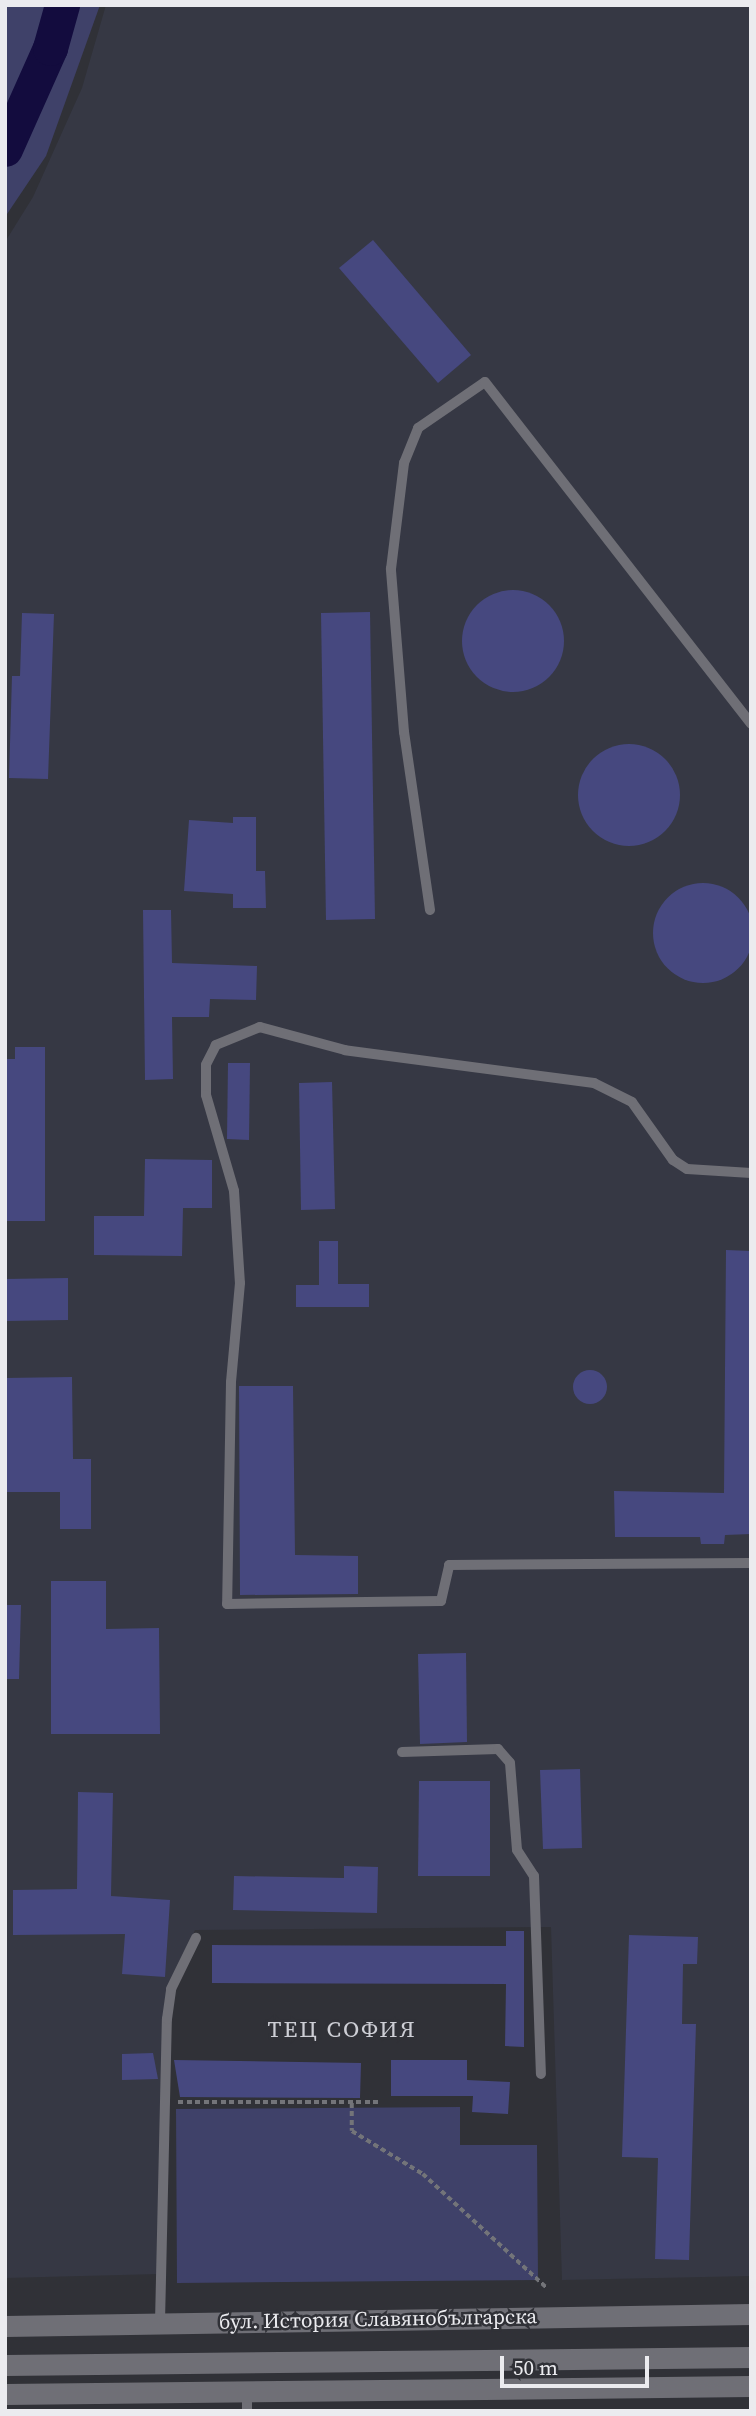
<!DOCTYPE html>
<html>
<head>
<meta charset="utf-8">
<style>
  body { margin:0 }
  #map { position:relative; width:756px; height:2416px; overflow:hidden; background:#303137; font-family:"Source Serif 4",serif }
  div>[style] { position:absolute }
  .built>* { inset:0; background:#363844 }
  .green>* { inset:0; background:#3f4169 }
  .river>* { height:35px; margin:-17.5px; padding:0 17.5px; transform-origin:17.5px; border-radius:17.5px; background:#130c3e }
  .building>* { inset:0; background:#46487f }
  .round { border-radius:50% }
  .path>* { height:3.5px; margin-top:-1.75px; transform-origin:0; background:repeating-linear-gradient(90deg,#737479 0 5px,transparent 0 8.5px) }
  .lane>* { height:10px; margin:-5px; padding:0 5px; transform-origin:5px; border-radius:5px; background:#6f6f76 }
  .street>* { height:21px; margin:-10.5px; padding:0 10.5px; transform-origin:10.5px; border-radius:10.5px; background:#6f6f76 }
  .secondary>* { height:21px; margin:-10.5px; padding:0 10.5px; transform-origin:10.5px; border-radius:10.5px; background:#6f6f76 }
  span { translate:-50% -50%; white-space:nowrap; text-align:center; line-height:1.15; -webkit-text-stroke:5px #303137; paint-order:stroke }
  .street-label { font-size:21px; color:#ebebef }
  .neighbourhood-label { font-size:23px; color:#cdced5; letter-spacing:2px }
  .frame { position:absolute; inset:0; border:7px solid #ebebef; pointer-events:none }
  .scale { position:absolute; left:500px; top:2356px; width:149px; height:32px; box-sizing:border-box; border:4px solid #ebebef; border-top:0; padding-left:9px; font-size:21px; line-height:24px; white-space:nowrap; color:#ebebef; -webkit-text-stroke:5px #303137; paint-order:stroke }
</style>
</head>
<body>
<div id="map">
  <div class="built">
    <i style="clip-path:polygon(106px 5px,751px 5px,751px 2276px,562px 2280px,551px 1927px,195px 1930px,165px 1998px,159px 2274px,5px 2278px,5px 242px,33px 197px,82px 88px)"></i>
  </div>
  <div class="green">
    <i style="clip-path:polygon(5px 5px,100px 5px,46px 156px,5px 217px)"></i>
    <i style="clip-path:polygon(460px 2107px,460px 2145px,537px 2145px,538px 2280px,177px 2283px,176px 2109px)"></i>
  </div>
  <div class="river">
    <i style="left:5px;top:149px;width:111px;rotate:-66deg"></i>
    <i style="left:50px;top:48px;width:45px;rotate:-74.4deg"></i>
  </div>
  <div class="building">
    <i style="clip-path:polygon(373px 240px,471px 355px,438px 383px,339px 268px)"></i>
    <i class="round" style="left:462px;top:590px;width:102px;height:102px"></i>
    <i style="clip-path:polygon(370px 612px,375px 919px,326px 920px,321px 613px)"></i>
    <i style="clip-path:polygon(22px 613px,54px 614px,48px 779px,9px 778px,12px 676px,20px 676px)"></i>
    <i class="round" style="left:578px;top:744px;width:102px;height:102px"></i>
    <i style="clip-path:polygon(233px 817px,256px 817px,256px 871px,265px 871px,266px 908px,233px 908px,233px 894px,184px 891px,189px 820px,233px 823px)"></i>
    <i class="round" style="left:653px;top:883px;width:100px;height:100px"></i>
    <i style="clip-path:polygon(143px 910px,171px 910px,172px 963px,257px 966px,256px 1000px,210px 999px,209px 1017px,172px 1017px,173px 1079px,145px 1080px)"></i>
    <i style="clip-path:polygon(15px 1047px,45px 1047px,45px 1221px,5px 1221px,5px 1059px,15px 1059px)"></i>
    <i style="clip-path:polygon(228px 1063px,250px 1063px,249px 1140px,227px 1139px)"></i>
    <i style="clip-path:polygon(332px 1082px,335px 1209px,301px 1210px,299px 1083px)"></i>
    <i style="clip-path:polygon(145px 1159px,212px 1160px,212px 1208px,183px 1208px,182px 1256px,94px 1255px,94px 1216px,144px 1216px)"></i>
    <i style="clip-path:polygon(319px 1241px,338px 1241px,338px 1284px,369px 1284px,369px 1307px,296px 1307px,296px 1285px,319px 1285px)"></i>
    <i style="clip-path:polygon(726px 1250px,751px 1251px,751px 1534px,725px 1535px,724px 1544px,701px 1544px,700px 1537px,615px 1537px,614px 1491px,724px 1493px)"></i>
    <i style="clip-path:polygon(68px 1278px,68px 1320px,5px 1321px,5px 1279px)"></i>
    <i class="round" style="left:573px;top:1370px;width:34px;height:34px"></i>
    <i style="clip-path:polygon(72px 1377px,73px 1459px,91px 1459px,91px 1529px,60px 1529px,60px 1492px,5px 1492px,5px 1378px)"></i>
    <i style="clip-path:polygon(239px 1386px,293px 1386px,295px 1555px,358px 1556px,358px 1594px,240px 1595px)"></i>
    <i style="clip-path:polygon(51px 1581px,106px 1581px,106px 1629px,159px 1628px,160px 1734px,51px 1734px)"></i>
    <i style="clip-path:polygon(5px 1605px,21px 1605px,19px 1679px,5px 1679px)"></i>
    <i style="clip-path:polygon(466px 1653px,467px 1742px,420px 1744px,418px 1654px)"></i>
    <i style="clip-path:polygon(580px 1769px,582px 1848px,543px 1849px,540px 1770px)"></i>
    <i style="clip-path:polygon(419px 1781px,490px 1781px,490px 1876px,418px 1876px)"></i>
    <i style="clip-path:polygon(78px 1792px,113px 1793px,111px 1896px,170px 1900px,165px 1977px,122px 1974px,125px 1934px,13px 1935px,13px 1890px,77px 1889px)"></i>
    <i style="clip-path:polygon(344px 1866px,378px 1867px,377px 1913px,233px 1910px,234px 1876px,344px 1878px)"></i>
    <i style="clip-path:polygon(506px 1931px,524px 1931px,524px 2047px,505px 2046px,506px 1984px,212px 1983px,212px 1945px,506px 1946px)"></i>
    <i style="clip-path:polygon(629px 1935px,698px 1937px,697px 1964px,683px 1964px,682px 2024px,696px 2024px,689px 2260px,655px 2259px,658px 2158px,622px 2157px)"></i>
    <i style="clip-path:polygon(153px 2053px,158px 2079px,122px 2080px,122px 2054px)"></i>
    <i style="clip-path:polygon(174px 2060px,361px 2063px,360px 2098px,180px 2097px)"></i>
    <i style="clip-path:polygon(391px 2060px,467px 2060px,467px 2080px,510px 2082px,508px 2114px,472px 2112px,473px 2096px,391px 2096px)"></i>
  </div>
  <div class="path">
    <i style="left:178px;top:2102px;width:201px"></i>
    <i style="left:352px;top:2103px;width:28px;rotate:90deg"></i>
    <i style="left:352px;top:2131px;width:83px;rotate:31.2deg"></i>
    <i style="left:423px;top:2174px;width:168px;rotate:42.6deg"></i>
  </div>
  <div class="lane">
    <i style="left:430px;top:910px;width:180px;rotate:-98.3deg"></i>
    <i style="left:404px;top:732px;width:164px;rotate:-94.6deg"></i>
    <i style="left:391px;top:569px;width:107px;rotate:-83deg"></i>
    <i style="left:404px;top:463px;width:38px;rotate:-68deg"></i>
    <i style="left:418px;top:428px;width:81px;rotate:-34.5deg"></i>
    <i style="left:485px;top:382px;width:433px;rotate:52.1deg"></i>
    <i style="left:751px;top:1173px;width:64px;rotate:-176.4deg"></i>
    <i style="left:687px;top:1169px;width:17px;rotate:-147deg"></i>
    <i style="left:673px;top:1160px;width:71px;rotate:-125.3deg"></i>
    <i style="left:632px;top:1102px;width:42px;rotate:-153.4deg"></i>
    <i style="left:594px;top:1083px;width:251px;rotate:-172.5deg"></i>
    <i style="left:345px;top:1050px;width:88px;rotate:-164.9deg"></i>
    <i style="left:260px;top:1027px;width:48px;rotate:157.8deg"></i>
    <i style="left:216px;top:1045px;width:22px;rotate:117deg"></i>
    <i style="left:206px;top:1065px;width:30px;rotate:90deg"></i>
    <i style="left:206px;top:1095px;width:100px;rotate:73.7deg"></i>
    <i style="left:234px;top:1191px;width:92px;rotate:86.3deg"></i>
    <i style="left:240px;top:1283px;width:99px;rotate:95.2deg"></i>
    <i style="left:231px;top:1382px;width:222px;rotate:91deg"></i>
    <i style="left:227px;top:1604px;width:214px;rotate:-0.8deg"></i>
    <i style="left:441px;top:1601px;width:37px;rotate:-77deg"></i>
    <i style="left:449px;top:1565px;width:302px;rotate:-0.4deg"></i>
    <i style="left:402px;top:1752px;width:96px;rotate:-1.8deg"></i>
    <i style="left:498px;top:1749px;width:18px;rotate:49deg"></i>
    <i style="left:510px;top:1763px;width:87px;rotate:85.4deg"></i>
    <i style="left:517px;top:1850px;width:31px;rotate:57deg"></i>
    <i style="left:534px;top:1876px;width:198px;rotate:88deg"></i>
    <i style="left:160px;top:2322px;width:303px;rotate:-88.7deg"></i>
    <i style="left:167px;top:2019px;width:30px;rotate:-82deg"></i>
    <i style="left:171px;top:1989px;width:57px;rotate:-63.9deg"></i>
    <i style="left:247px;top:2392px;width:19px;rotate:90deg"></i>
  </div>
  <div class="street">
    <i style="left:5px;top:2394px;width:746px;rotate:-0.61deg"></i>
  </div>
  <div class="secondary">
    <i style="left:5px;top:2326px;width:746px;rotate:-0.92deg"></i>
    <i style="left:5px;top:2365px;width:746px;rotate:-0.61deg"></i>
  </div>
  <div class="street-label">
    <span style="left:378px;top:2319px;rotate:-1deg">бул. История Славянобългарска</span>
  </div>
  <div class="neighbourhood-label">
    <span style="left:342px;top:2029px">ТЕЦ СОФИЯ</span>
  </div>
  <div class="frame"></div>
  <div class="scale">50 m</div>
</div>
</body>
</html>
